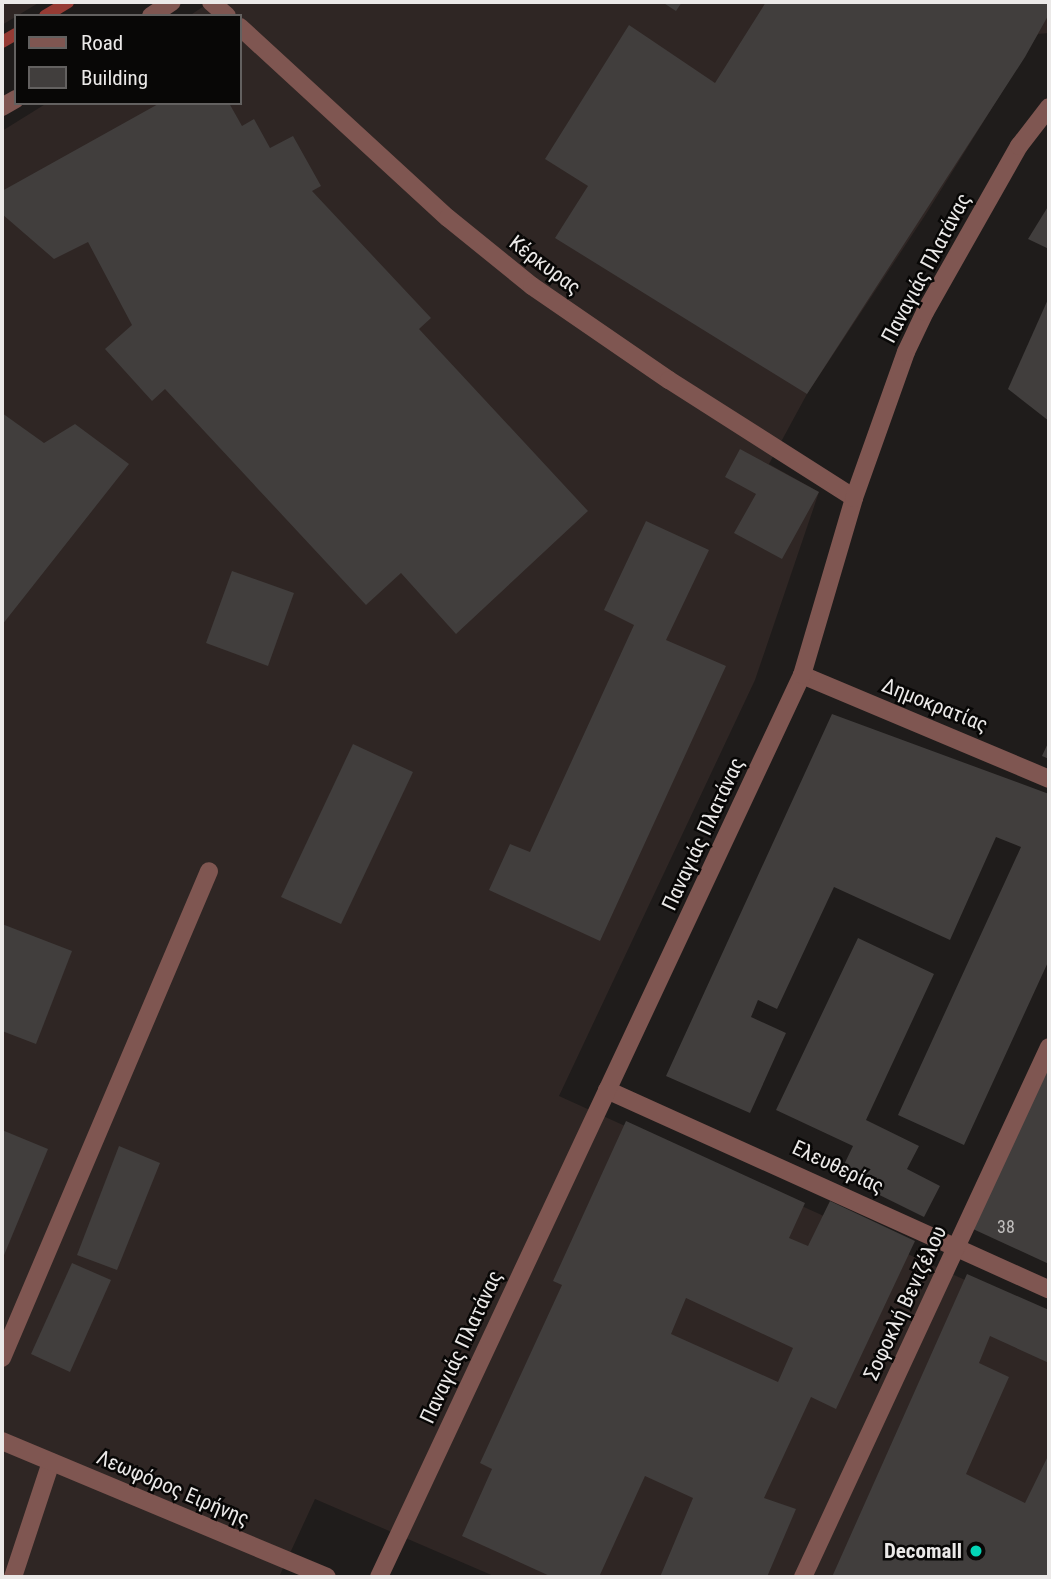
<!DOCTYPE html>
<html>
<head>
<meta charset="utf-8">
<style>
  body { margin:0 }
  #map { position:relative; width:1051px; height:1579px; overflow:hidden; background:#1f1c1b; font-family:"Roboto Condensed",sans-serif }
  div>[style] { position:absolute }
  .built>* { inset:0; background:#2f2624 }
  .stream>* { height:12px; margin:-6px; padding:0 6px; transform-origin:6px; border-radius:6px; background:#963b34 }
  .building>* { inset:0; background:#413e3d }
  .service>* { height:18px; margin:-9px; padding:0 9px; transform-origin:9px; border-radius:9px; background:#7f5651 }
  .minor>* { height:18px; margin:-9px; padding:0 9px; transform-origin:9px; border-radius:9px; background:#7f5651 }
  .tertiary>* { height:18px; margin:-9px; padding:0 9px; transform-origin:9px; border-radius:9px; background:#7f5651 }
  .dots>* { width:19px; height:19px; translate:-50% -50%; box-sizing:border-box; border:4px solid #080706; border-radius:50% }
  span { translate:-50% -50%; white-space:nowrap; text-align:center; line-height:1.15; -webkit-text-stroke:5px #080706; paint-order:stroke }
  .number-label { font-size:18px; color:#c0bebd }
  .number-label span { -webkit-text-stroke-width:0 }
  .street-label { font-size:21px; color:#ebe9e8 }
  .poi-label { font-size:21px; color:#ebe9e8; font-weight:700 }
  .right { translate:-100% -50%; text-align:right }
  .frame { position:absolute; inset:0; border:4px solid #ebe9e8; pointer-events:none }
  .legend { position:absolute; left:14px; top:14px; width:228px; height:91px; box-sizing:border-box; background:#080706; border:2px solid #636160; margin:0; padding:9px 12px; list-style:none; font-size:21px; color:#ebe9e8 }
  .legend li { display:flex; align-items:center; gap:14px; height:35px }
  .legend b { width:35px; border:2px solid #636160 }
</style>
</head>
<body>
<div id="map">
  <div class="built">
    <i style="clip-path:polygon(2px 2px,40px 2px,2px 25px)"></i>
    <i style="clip-path:polygon(210px 2px,1049px 2px,1049px 33px,1038px 34px,926px 214px,807px 394px,769px 464px,819px 492px,755px 680px,559px 1096px,1049px 1318px,1049px 1577px,496px 1577px,315px 1499px,279px 1577px,2px 1577px,2px 131px,47px 103px,240px 103px,240px 16px,189px 16px)"></i>
  </div>
  <div class="stream">
    <i style="left:45px;top:16px;width:27px;rotate:-31deg"></i>
    <i style="left:2px;top:42px;width:16px;rotate:-30deg"></i>
  </div>
  <div class="building">
    <i style="clip-path:polygon(662px 2px,682px 2px,676px 11px)"></i>
    <i style="clip-path:polygon(766px 2px,1049px 2px,1049px 14px,1025px 57px,807px 394px,555px 238px,588px 186px,545px 159px,629px 25px,715px 83px)"></i>
    <i style="clip-path:polygon(160px 103px,229px 103px,242px 126px,254px 119px,270px 148px,293px 136px,321px 186px,312px 191px,431px 318px,419px 329px,588px 511px,456px 634px,401px 573px,366px 605px,165px 389px,152px 401px,105px 349px,132px 325px,88px 242px,54px 259px,2px 214px,2px 191px)"></i>
    <i style="clip-path:polygon(1049px 205px,1049px 249px,1028px 239px)"></i>
    <i style="clip-path:polygon(1049px 297px,1049px 421px,1008px 389px)"></i>
    <i style="clip-path:polygon(2px 413px,44px 443px,75px 424px,129px 464px,2px 625px)"></i>
    <i style="clip-path:polygon(740px 449px,819px 492px,782px 559px,734px 533px,756px 494px,725px 477px)"></i>
    <i style="clip-path:polygon(646px 521px,709px 550px,666px 640px,726px 666px,600px 941px,489px 890px,510px 844px,530px 852px,634px 625px,604px 610px)"></i>
    <i style="clip-path:polygon(232px 571px,294px 593px,268px 666px,206px 643px)"></i>
    <i style="clip-path:polygon(832px 714px,1049px 794px,1049px 960px,964px 1145px,898px 1115px,1021px 847px,996px 837px,950px 940px,834px 887px,777px 1009px,758px 1000px,751px 1017px,786px 1033px,750px 1113px,666px 1076px)"></i>
    <i style="clip-path:polygon(1049px 741px,1049px 759px,1042px 756px)"></i>
    <i style="clip-path:polygon(353px 744px,413px 772px,341px 924px,281px 897px)"></i>
    <i style="clip-path:polygon(2px 924px,72px 951px,36px 1044px,2px 1031px)"></i>
    <i style="clip-path:polygon(858px 938px,934px 974px,866px 1120px,919px 1146px,907px 1169px,940px 1186px,924px 1217px,839px 1175px,853px 1146px,776px 1110px)"></i>
    <i style="clip-path:polygon(1049px 1063px,1049px 1264px,973px 1229px)"></i>
    <i style="clip-path:polygon(evenodd,626px 1121px,805px 1203px,789px 1238px,808px 1246px,830px 1201px,915px 1241px,836px 1409px,811px 1397px,764px 1498px,796px 1509px,767px 1577px,660px 1577px,693px 1498px,645px 1476px,599px 1577px,552px 1577px,462px 1536px,492px 1469px,480px 1463px,562px 1285px,553px 1281px,626px 1121px,686px 1298px,793px 1348px,778px 1382px,671px 1334px,686px 1298px)"></i>
    <i style="clip-path:polygon(2px 1130px,48px 1149px,2px 1260px)"></i>
    <i style="clip-path:polygon(119px 1146px,160px 1163px,117px 1270px,77px 1255px)"></i>
    <i style="clip-path:polygon(72px 1263px,111px 1280px,70px 1372px,31px 1354px)"></i>
    <i style="clip-path:polygon(967px 1274px,1049px 1310px,1049px 1363px,990px 1336px,979px 1363px,1009px 1377px,966px 1474px,1025px 1503px,1049px 1454px,1049px 1577px,832px 1577px)"></i>
  </div>
  <div class="service">
    <i style="left:211px;top:2px;width:21px;rotate:41deg"></i>
    <i style="left:240px;top:27px;width:282px;rotate:42.6deg"></i>
    <i style="left:448px;top:218px;width:108px;rotate:39deg"></i>
    <i style="left:532px;top:286px;width:166px;rotate:34.5deg"></i>
    <i style="left:669px;top:380px;width:219px;rotate:32.5deg"></i>
    <i style="left:2px;top:1358px;width:529px;rotate:-66.97deg"></i>
    <i style="left:13px;top:1577px;width:121px;rotate:-71.7deg"></i>
  </div>
  <div class="minor">
    <i style="left:151px;top:16px;width:25px;rotate:-34deg"></i>
    <i style="left:2px;top:107px;width:16px;rotate:-30deg"></i>
    <i style="left:802px;top:675px;width:268px;rotate:22.8deg"></i>
    <i style="left:607px;top:1090px;width:485px;rotate:24.3deg"></i>
    <i style="left:379px;top:1577px;width:996px;rotate:-64.88deg"></i>
    <i style="left:802px;top:675px;width:184px;rotate:-73.6deg"></i>
    <i style="left:854px;top:498px;width:155px;rotate:-70.4deg"></i>
    <i style="left:906px;top:352px;width:44px;rotate:-64.6deg"></i>
    <i style="left:925px;top:312px;width:191px;rotate:-60.5deg"></i>
    <i style="left:1019px;top:146px;width:49px;rotate:-52.4deg"></i>
    <i style="left:803px;top:1577px;width:584px;rotate:-65.1deg"></i>
  </div>
  <div class="tertiary">
    <i style="left:2px;top:1441px;width:352px;rotate:22.7deg"></i>
  </div>
  <div class="dots">
    <i style="left:976px;top:1551px;background:#03d5b6"></i>
  </div>
  <div class="number-label">
    <span style="left:1006px;top:1227px">38</span>
  </div>
  <div class="street-label">
    <span style="left:545px;top:265px;rotate:37deg">Κέρκυρας</span>
    <span style="left:926px;top:268px;rotate:-62deg">Παναγιάς Πλατάνας</span>
    <span style="left:935px;top:705px;rotate:22deg">Δημοκρατίας</span>
    <span style="left:703px;top:834px;rotate:-65deg">Παναγιάς Πλατάνας</span>
    <span style="left:838px;top:1167px;rotate:25deg">Ελευθερίας</span>
    <span style="left:905px;top:1303px;rotate:-65deg">Σοφοκλή Βενιζέλου</span>
    <span style="left:461px;top:1347px;rotate:-65deg">Παναγιάς Πλατάνας</span>
    <span style="left:173px;top:1488px;rotate:23deg">Λεωφόρος Ειρήνης</span>
  </div>
  <div class="poi-label">
    <span class="right" style="left:962px;top:1551px">Decomall</span>
  </div>
  <div class="frame"></div>
  <ul class="legend">
  <li><b style="height:9px;background:#7f5651"></b>Road</li>
  <li><b style="height:19px;background:#413e3d"></b>Building</li>
  </ul>
</div>
</body>
</html>
